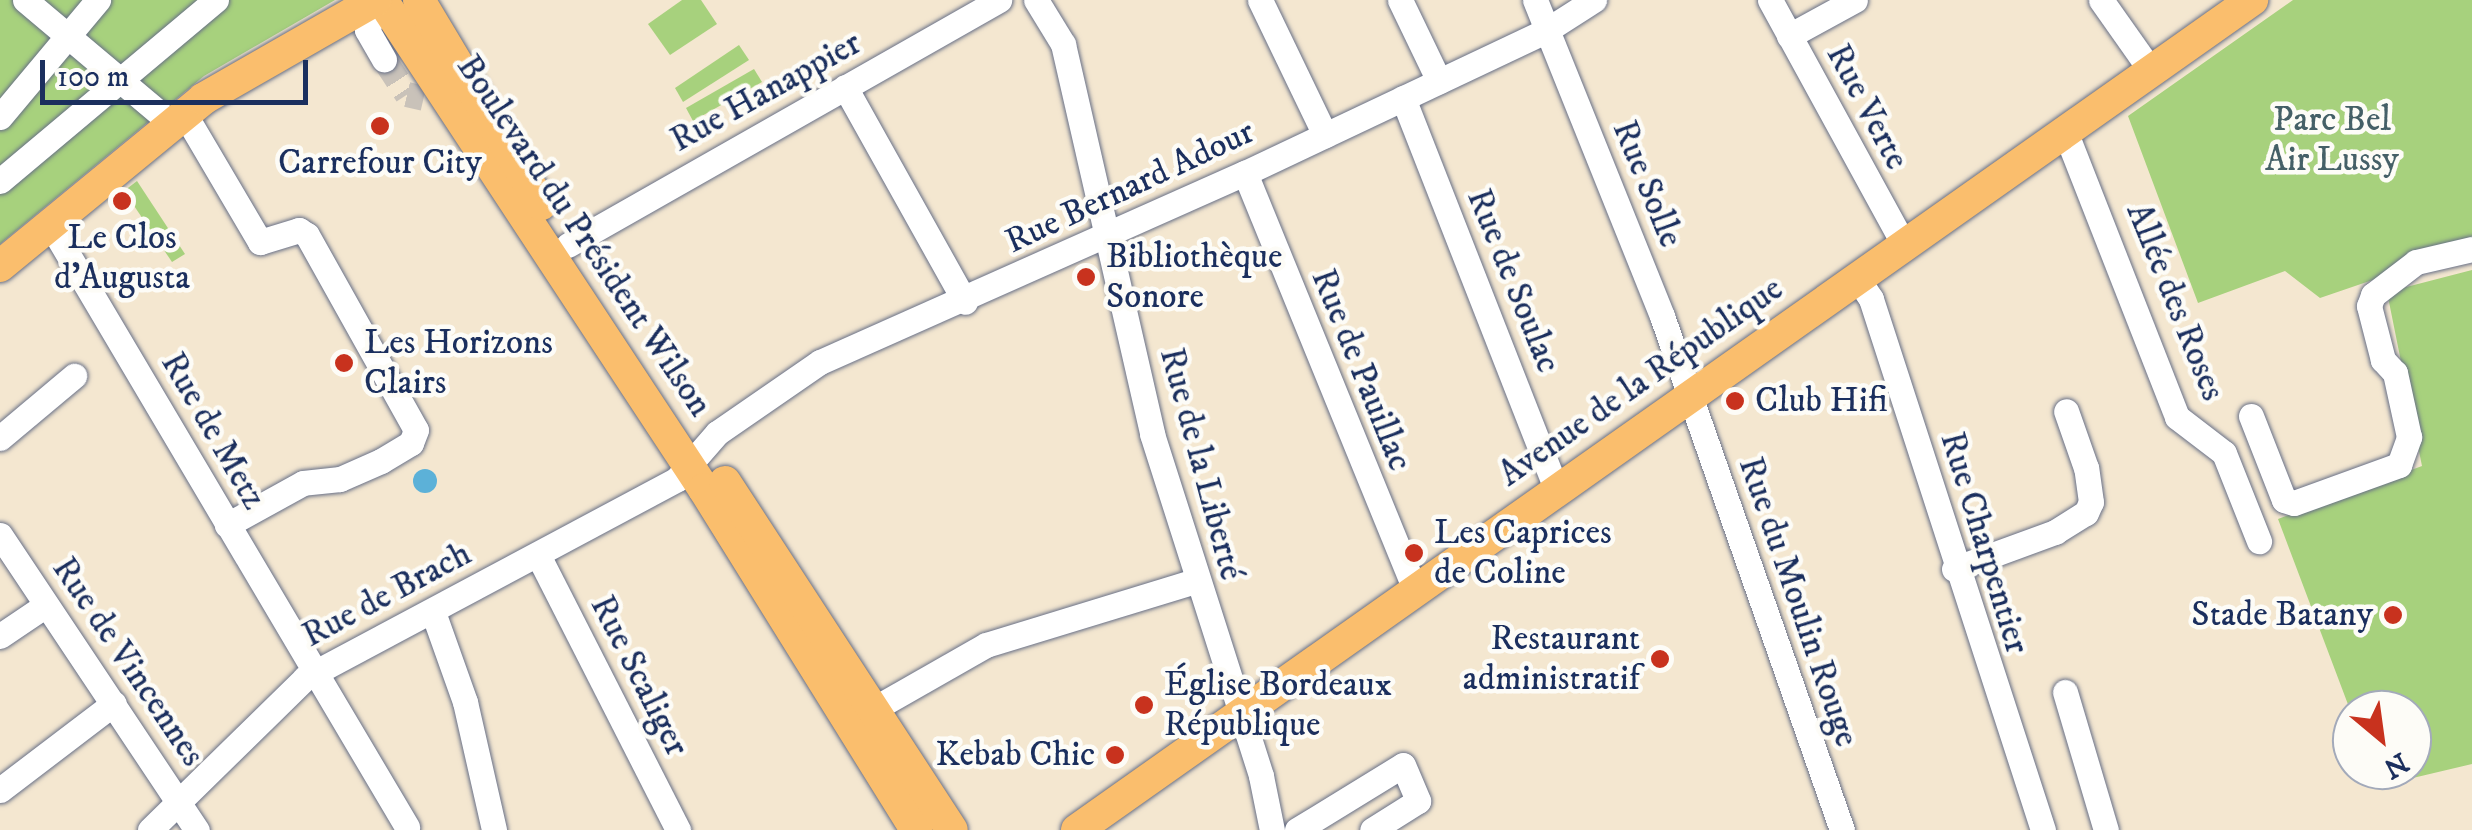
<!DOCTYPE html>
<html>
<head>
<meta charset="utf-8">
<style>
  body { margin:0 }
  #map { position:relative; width:2472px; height:830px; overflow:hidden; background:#f4e7d0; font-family:"IM FELL DW Pica",serif }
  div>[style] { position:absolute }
  .green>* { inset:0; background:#a7d17d }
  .water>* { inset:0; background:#5cb1d8 }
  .round { border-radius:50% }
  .minor-tunnel>* { height:25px; margin-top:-12.5px; transform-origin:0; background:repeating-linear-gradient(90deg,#c9c2b9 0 25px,transparent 0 37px) }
  .roads { filter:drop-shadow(0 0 2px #676f86) drop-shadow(0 0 2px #676f86) }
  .minor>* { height:25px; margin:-12.5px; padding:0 12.5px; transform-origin:12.5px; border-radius:12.5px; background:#fff }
  .major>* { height:32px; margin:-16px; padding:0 16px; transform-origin:16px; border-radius:16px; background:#fabe6d }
  .dots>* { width:28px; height:28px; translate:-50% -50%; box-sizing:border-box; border:5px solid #fdfcf7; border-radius:50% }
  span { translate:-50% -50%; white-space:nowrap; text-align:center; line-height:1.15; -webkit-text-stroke:9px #fdfcf7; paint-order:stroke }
  .street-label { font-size:35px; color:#1b2f5e }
  .park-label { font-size:35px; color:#456067 }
  .poi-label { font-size:35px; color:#1b2f5e }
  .left { translate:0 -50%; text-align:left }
  .right { translate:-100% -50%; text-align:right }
  .north { position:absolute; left:2332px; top:690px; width:100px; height:100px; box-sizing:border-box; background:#fdfcf7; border:2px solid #a3aaba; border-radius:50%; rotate:151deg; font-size:28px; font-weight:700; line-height:40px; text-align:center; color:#1b2f5e }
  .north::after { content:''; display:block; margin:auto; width:35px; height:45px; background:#c8321e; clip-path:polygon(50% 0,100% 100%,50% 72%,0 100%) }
  .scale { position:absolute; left:40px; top:60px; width:268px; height:45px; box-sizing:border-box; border:5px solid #1b2f5e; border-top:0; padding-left:12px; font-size:30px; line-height:35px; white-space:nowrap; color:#1b2f5e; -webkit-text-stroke:8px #fdfcf7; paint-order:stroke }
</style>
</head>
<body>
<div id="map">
  <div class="green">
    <i style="clip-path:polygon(0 0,335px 0,204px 76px,0 244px)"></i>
    <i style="clip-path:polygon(682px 0,701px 0,717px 24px,670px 55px,648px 24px)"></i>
    <i style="clip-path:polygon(2293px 0,2472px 0,2472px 246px,2320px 298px,2285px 271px,2198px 303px,2128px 116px)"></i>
    <i style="clip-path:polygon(739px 45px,749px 60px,683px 102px,675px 88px)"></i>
    <i style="clip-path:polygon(754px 69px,762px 82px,693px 121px,686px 108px)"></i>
    <i style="clip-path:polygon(137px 181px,185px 254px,172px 262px,124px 191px)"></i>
    <i style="clip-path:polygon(2472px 270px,2472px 764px,2379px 786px,2373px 770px,2412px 770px,2412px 710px,2352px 710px,2352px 715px,2278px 519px,2422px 466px,2387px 292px)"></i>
  </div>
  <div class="water">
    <i class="round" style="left:413px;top:469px;width:24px;height:24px"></i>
  </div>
  <div class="minor-tunnel">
    <i style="left:384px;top:59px;width:42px;rotate:56.7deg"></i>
    <i style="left:407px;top:94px;width:17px;rotate:13deg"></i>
  </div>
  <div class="roads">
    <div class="minor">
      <i style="left:25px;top:0;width:192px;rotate:40.1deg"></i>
      <i style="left:379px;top:0;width:32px;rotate:112deg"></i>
      <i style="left:367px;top:30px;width:34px;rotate:60deg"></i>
      <i style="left:1036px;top:0;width:52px;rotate:58.5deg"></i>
      <i style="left:1063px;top:44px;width:400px;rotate:77.1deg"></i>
      <i style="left:1152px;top:434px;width:359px;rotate:72.3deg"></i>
      <i style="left:1261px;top:776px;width:55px;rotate:78.5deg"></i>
      <i style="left:1260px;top:0;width:150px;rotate:64.3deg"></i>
      <i style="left:1400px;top:0;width:90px;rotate:64.3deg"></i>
      <i style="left:1535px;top:0;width:341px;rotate:68.1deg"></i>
      <i style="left:1662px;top:316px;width:545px;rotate:70.7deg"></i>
      <i style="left:1770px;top:0;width:279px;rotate:61.3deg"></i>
      <i style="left:2101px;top:0;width:87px;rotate:54.8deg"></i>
      <i style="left:1789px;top:36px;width:75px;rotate:-28.6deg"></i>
      <i style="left:845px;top:87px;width:246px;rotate:60.8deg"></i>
      <i style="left:1403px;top:98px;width:421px;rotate:68.6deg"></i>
      <i style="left:184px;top:113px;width:150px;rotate:59.5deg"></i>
      <i style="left:260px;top:242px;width:41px;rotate:-17.1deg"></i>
      <i style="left:299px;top:230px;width:9px;rotate:32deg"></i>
      <i style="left:307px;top:235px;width:223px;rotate:60.8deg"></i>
      <i style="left:416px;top:430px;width:14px;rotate:111deg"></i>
      <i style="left:411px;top:443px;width:35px;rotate:149deg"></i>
      <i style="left:381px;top:461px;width:45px;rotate:156.3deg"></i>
      <i style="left:340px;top:479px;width:37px;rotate:174deg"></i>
      <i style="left:303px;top:483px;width:87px;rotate:151.1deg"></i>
      <i style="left:0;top:117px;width:153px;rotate:-50.1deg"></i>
      <i style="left:2065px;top:131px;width:307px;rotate:68.6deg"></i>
      <i style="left:2177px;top:417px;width:59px;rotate:37.5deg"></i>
      <i style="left:2224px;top:453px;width:95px;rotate:68.3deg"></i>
      <i style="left:1245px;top:173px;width:450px;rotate:67.8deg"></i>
      <i style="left:0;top:181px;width:282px;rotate:-40deg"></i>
      <i style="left:50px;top:224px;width:701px;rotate:59.37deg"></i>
      <i style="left:568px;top:245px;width:496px;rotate:-29.6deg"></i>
      <i style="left:1857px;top:278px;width:25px;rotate:56deg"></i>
      <i style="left:1871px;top:299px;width:558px;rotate:72.05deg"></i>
      <i style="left:2251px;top:416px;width:90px;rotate:68.6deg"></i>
      <i style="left:2284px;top:500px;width:10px;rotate:17deg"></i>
      <i style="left:2294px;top:503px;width:112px;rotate:-19.9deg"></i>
      <i style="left:2399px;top:465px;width:30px;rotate:-70deg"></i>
      <i style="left:2409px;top:437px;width:66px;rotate:-102.3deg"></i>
      <i style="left:2395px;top:373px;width:18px;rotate:-133deg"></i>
      <i style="left:2383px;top:360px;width:56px;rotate:-104.5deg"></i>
      <i style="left:2369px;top:306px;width:12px;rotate:-70deg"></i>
      <i style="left:2373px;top:295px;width:54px;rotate:-37.5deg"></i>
      <i style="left:2416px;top:262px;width:57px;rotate:-13.1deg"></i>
      <i style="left:0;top:438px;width:97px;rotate:-40deg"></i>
      <i style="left:0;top:535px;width:355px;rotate:56.3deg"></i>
      <i style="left:538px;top:555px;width:309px;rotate:63deg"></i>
      <i style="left:1954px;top:569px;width:108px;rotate:-20.1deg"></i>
      <i style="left:2055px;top:532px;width:36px;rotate:-32deg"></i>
      <i style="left:2086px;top:513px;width:12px;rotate:-66deg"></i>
      <i style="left:2091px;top:502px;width:34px;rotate:-98deg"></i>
      <i style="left:2086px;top:468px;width:60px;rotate:-109.3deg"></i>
      <i style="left:433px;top:612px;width:96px;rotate:70.4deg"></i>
      <i style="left:465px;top:702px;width:131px;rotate:77.2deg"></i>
      <i style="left:0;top:636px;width:55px;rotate:-34deg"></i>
      <i style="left:2065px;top:692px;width:144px;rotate:73.5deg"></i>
      <i style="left:872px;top:710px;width:131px;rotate:-29.7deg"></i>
      <i style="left:986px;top:645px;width:219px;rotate:-17deg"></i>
      <i style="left:0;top:790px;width:143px;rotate:-37.3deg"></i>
      <i style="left:150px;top:830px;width:217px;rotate:-44.4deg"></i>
      <i style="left:305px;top:678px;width:422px;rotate:-28.1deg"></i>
      <i style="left:677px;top:479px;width:61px;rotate:-49deg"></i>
      <i style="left:717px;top:433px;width:125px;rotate:-34.6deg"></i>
      <i style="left:820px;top:362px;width:465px;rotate:-24deg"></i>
      <i style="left:1245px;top:173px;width:334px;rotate:-25.3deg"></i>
      <i style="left:1547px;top:30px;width:56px;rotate:-32.6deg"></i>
      <i style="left:1297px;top:830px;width:124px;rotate:-31.5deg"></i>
      <i style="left:1403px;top:765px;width:39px;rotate:67deg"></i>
      <i style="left:1418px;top:801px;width:54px;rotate:147.8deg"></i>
    </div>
    <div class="major">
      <i style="left:382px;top:0;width:585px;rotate:56.64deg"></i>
      <i style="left:704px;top:489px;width:402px;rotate:58.1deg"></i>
      <i style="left:419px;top:0;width:238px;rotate:59.1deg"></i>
      <i style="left:0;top:266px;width:263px;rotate:-39.4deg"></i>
      <i style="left:203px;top:99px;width:199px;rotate:-29.8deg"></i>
      <i style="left:725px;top:482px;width:415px;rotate:56.9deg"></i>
      <i style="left:1077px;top:830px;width:1439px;rotate:-35.24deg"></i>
    </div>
  </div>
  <div class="dots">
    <i style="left:380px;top:126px;background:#c8321e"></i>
    <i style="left:122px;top:201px;background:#c8321e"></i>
    <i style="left:1086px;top:277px;background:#c8321e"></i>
    <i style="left:344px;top:363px;background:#c8321e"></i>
    <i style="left:1735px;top:401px;background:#c8321e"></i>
    <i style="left:1414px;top:553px;background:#c8321e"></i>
    <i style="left:2393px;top:615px;background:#c8321e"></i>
    <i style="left:1660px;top:659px;background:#c8321e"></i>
    <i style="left:1144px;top:705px;background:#c8321e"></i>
    <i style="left:1115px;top:755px;background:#c8321e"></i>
  </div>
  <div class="street-label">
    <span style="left:766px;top:92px;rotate:-29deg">Rue Hanappier</span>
    <span style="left:1867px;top:107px;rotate:62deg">Rue Verte</span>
    <span style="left:1647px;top:184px;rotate:68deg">Rue Solle</span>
    <span style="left:1130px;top:187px;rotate:-25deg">Rue Bernard Adour</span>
    <span style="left:584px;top:236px;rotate:56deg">Boulevard du Président Wilson</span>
    <span style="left:1513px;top:281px;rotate:68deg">Rue de Soulac</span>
    <span style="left:2175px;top:302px;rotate:68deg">Allée des Roses</span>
    <span style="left:1361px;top:370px;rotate:68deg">Rue de Pauillac</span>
    <span style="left:1641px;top:382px;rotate:-35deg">Avenue de la République</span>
    <span style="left:213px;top:431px;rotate:60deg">Rue de Metz</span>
    <span style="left:1201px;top:464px;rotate:75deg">Rue de la Liberté</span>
    <span style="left:1984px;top:543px;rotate:73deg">Rue Charpentier</span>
    <span style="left:387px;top:595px;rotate:-28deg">Rue de Brach</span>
    <span style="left:1798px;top:602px;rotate:71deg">Rue du Moulin Rouge</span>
    <span style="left:128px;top:662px;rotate:56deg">Rue de Vincennes</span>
    <span style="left:639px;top:676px;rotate:63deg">Rue Scaliger</span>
  </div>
  <div class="park-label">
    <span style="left:2332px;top:140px">Parc Bel<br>Air Lussy</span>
  </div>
  <div class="poi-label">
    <span style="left:380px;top:163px">Carrefour City</span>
    <span style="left:122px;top:258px">Le Clos<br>d'Augusta</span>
    <span class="left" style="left:1106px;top:277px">Bibliothèque<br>Sonore</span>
    <span class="left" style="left:364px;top:363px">Les Horizons<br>Clairs</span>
    <span class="left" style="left:1755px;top:401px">Club Hifi</span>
    <span class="left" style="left:1434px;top:553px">Les Caprices<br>de Coline</span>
    <span class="right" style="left:2373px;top:615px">Stade Batany</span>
    <span class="right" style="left:1640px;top:659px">Restaurant<br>administratif</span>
    <span class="left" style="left:1164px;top:705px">Église Bordeaux<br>République</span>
    <span class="right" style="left:1095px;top:755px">Kebab Chic</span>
  </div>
  <div class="north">N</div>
  <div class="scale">100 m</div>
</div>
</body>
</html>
